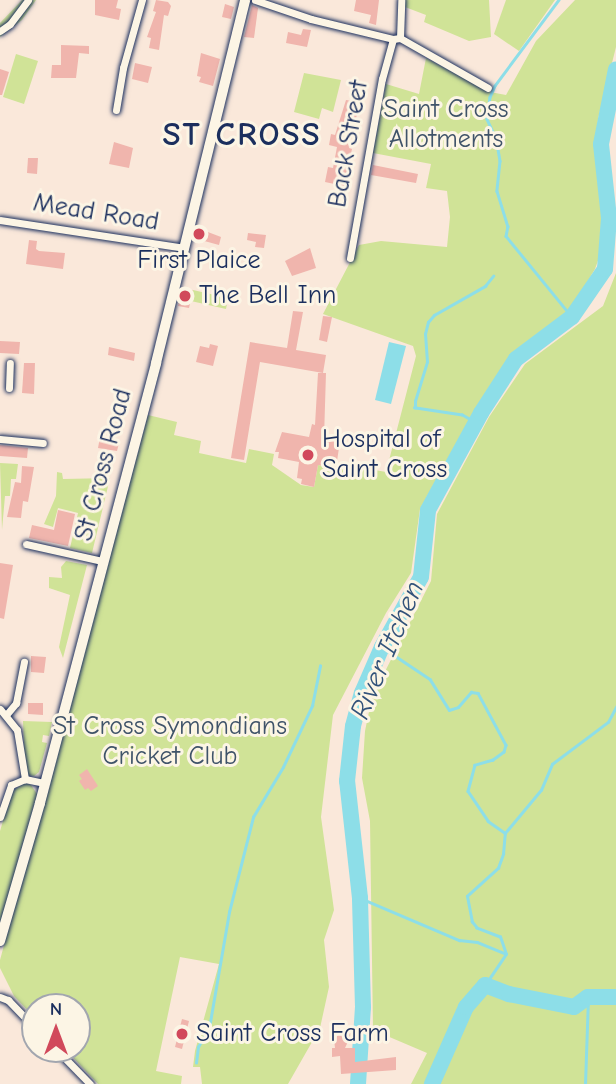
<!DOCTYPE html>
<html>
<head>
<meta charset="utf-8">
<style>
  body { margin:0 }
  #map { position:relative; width:616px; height:1084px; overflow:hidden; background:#fae8da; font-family:"Comic Neue",sans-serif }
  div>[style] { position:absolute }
  .green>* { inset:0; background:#d0e397 }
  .water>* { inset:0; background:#8ddee8 }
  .stream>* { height:2.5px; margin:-1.25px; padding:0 1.25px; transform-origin:1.25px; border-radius:1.25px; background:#8ddee8 }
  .river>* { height:16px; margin:-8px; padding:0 8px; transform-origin:8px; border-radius:8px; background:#8ddee8 }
  .building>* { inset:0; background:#f0b5ad }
  .roads { filter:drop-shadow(0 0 2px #1b2f5e) drop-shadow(0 0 2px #1b2f5e) }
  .minor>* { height:7px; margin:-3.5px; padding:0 3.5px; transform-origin:3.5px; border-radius:3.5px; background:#fcf5e5 }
  .secondary>* { height:10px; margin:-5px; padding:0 5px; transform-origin:5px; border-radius:5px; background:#fcf5e5 }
  .dots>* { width:19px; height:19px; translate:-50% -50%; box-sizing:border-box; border:4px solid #fcf5e5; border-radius:50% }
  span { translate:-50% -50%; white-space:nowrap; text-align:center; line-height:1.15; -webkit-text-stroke:6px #fcf5e5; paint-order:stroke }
  .park-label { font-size:26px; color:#3f5369 }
  .street-label { font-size:26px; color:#1b2f5e }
  .poi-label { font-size:26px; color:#1b2f5e }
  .left { translate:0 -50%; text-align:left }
  .water-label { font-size:28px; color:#32527a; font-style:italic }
  .district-label { font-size:33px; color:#1b2f5e; font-weight:700; letter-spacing:2px }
  .north { position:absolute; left:21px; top:993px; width:70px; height:70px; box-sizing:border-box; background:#fcf5e5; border:2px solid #a2a6af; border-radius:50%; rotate:0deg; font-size:19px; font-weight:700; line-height:28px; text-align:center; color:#1b2f5e }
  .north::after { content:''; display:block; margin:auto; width:24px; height:32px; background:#d1495b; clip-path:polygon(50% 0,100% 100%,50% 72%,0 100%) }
</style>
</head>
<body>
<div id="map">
  <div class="green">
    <i style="clip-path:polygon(22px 0,36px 0,22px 20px,0 37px,0 23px)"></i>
    <i style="clip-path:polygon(404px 0,489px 0,491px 37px,469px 41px,424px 22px,426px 15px,405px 7px)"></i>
    <i style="clip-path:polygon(506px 0,555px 0,519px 51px,494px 34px)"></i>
    <i style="clip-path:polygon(575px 0,616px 0,616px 47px,598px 119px,596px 154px,602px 190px,600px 255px,595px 269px,566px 317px,514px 351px,475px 409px,420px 509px,411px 573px,386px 613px,333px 715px,321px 817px,334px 910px,324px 940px,329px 987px,320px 1028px,288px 1084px,202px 1084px,200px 1067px,193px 1067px,195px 1051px,219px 964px,180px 957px,156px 1071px,182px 1076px,181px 1084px,98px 1084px,65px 1049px,77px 1049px,77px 1007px,35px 1007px,35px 1018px,14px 996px,0 968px,0 960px,148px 415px,177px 422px,174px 435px,201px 441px,199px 453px,246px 463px,249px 449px,274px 454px,272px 465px,301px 485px,314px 487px,318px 465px,335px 468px,336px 463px,386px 472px,416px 356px,413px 346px,323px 314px,359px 245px,381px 241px,447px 247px,450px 217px,447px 191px,426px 188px,431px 164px,373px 153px,386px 84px,419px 94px,426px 58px,490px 92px,506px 95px,536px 41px)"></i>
    <i style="clip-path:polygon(16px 54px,38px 61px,24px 104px,3px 97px)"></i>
    <i style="clip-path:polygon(304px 73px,341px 80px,333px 112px,322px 108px,319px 119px,294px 112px)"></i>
    <i style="clip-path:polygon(616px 273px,616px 1084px,411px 1084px,427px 1053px,373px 1030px,370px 821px,362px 778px,365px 731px,372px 697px,431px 581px,437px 514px,489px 417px,525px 364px,603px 306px)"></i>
    <i style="clip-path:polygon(193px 290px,228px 298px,226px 309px,191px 301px)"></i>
    <i style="clip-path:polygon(0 463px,18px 464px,16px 479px,11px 479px,10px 496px,5px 496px,2px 530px)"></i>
    <i style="clip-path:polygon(57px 472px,62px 473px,63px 479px,110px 478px,92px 553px,70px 548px,78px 513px,58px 508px,53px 527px,44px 524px,56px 496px)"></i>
    <i style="clip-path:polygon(66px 561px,87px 565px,63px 658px,59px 647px,70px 595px,49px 588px,49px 577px,62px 578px,61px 567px)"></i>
    <i style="clip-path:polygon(23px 721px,52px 722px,49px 736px,43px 735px,42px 742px,47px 743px,39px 772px,34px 776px,28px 775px,25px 771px)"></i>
    <i style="clip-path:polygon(25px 783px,31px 785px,37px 794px,0 926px,0 831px,12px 791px)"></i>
  </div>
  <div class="water">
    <i style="clip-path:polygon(389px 342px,406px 346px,391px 404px,375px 400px)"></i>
  </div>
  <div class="stream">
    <i style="left:559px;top:0;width:107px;rotate:126.7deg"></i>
    <i style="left:495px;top:86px;width:12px;rotate:114deg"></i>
    <i style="left:490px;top:97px;width:22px;rotate:98deg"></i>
    <i style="left:487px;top:119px;width:21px;rotate:65deg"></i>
    <i style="left:496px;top:138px;width:23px;rotate:80deg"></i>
    <i style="left:500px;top:161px;width:30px;rotate:96deg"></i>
    <i style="left:497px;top:191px;width:37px;rotate:73deg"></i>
    <i style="left:508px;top:226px;width:10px;rotate:101deg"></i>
    <i style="left:506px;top:236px;width:104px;rotate:50.8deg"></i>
    <i style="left:476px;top:423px;width:16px;rotate:-150deg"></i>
    <i style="left:462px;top:415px;width:48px;rotate:-171.5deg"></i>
    <i style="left:415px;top:408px;width:7px;rotate:-90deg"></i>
    <i style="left:415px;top:401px;width:41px;rotate:-72.9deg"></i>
    <i style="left:427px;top:362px;width:28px;rotate:-94deg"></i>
    <i style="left:425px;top:334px;width:12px;rotate:-76deg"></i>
    <i style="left:428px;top:322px;width:9px;rotate:-49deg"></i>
    <i style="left:434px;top:315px;width:59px;rotate:-29.6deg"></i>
    <i style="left:485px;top:286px;width:13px;rotate:-51deg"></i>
    <i style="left:382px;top:647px;width:58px;rotate:33.7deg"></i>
    <i style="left:430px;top:679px;width:36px;rotate:58deg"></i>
    <i style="left:449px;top:710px;width:9px;rotate:-18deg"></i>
    <i style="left:458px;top:707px;width:20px;rotate:-49deg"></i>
    <i style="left:471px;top:692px;width:7px;rotate:8deg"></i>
    <i style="left:478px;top:693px;width:59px;rotate:61.7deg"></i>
    <i style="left:506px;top:745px;width:7px;rotate:106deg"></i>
    <i style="left:504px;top:752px;width:14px;rotate:144deg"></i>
    <i style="left:493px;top:760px;width:19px;rotate:164deg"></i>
    <i style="left:475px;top:765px;width:27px;rotate:105deg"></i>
    <i style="left:468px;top:791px;width:36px;rotate:56deg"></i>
    <i style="left:488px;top:821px;width:21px;rotate:35deg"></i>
    <i style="left:360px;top:898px;width:108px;rotate:23deg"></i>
    <i style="left:459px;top:940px;width:18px;rotate:6deg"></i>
    <i style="left:477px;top:942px;width:31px;rotate:22deg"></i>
    <i style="left:485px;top:985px;width:37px;rotate:-56deg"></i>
    <i style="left:506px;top:954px;width:18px;rotate:-109deg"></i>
    <i style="left:500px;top:937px;width:25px;rotate:-159deg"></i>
    <i style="left:477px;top:928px;width:8px;rotate:-130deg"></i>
    <i style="left:472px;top:922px;width:26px;rotate:-101deg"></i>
    <i style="left:467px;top:896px;width:42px;rotate:-42.1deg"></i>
    <i style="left:498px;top:868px;width:15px;rotate:-70deg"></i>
    <i style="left:503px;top:854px;width:21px;rotate:-85deg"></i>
    <i style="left:505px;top:833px;width:56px;rotate:-50.1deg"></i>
    <i style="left:541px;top:790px;width:28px;rotate:-67deg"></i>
    <i style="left:552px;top:764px;width:70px;rotate:-36.9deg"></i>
    <i style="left:608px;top:722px;width:17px;rotate:-62deg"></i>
    <i style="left:196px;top:1063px;width:16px;rotate:-83deg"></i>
    <i style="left:198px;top:1047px;width:22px;rotate:-60deg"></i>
    <i style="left:209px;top:1028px;width:118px;rotate:-80.2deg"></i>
    <i style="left:229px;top:912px;width:98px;rotate:-75.8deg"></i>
    <i style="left:253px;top:817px;width:58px;rotate:-59deg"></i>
    <i style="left:283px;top:767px;width:68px;rotate:-64.6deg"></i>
    <i style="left:312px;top:706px;width:41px;rotate:-78.7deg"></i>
    <i style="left:585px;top:1084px;width:87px;rotate:-88deg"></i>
  </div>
  <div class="river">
    <i style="left:358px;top:1084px;width:77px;rotate:-86.3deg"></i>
    <i style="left:363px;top:1007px;width:109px;rotate:-91.6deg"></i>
    <i style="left:360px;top:898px;width:118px;rotate:-96.3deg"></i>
    <i style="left:347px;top:781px;width:55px;rotate:-83.8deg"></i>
    <i style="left:353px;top:726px;width:34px;rotate:-75deg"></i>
    <i style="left:362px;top:693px;width:50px;rotate:-66.5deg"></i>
    <i style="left:382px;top:647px;width:80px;rotate:-60.9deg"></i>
    <i style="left:421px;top:577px;width:67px;rotate:-84deg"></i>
    <i style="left:428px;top:510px;width:111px;rotate:-61.3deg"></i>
    <i style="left:481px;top:413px;width:64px;rotate:-57.1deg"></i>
    <i style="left:516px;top:359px;width:70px;rotate:-36.9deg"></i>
    <i style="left:572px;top:317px;width:58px;rotate:-55.5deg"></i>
    <i style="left:605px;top:269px;width:51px;rotate:-85.5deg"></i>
    <i style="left:609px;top:218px;width:74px;rotate:-96.2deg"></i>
    <i style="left:601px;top:144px;width:76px;rotate:-78.7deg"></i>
    <i style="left:432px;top:1084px;width:84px;rotate:-66.2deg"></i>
    <i style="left:466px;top:1007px;width:29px;rotate:-49deg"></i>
    <i style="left:485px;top:985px;width:26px;rotate:21deg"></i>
    <i style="left:509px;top:994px;width:66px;rotate:11.3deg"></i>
    <i style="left:574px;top:1007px;width:17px;rotate:-36deg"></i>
    <i style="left:588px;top:997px;width:28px"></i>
  </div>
  <div class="building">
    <i style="clip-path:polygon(95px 0,118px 0,116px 8px,121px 9px,119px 20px,95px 15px)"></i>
    <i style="clip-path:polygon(156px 0,168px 2px,171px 6px,168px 16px,164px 15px,159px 50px,149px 48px,151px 38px,147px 37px,156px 12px,153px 11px)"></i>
    <i style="clip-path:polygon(356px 0,379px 0,376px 25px,369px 23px,371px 15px,354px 11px)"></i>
    <i style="clip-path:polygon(225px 4px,234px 7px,231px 19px,222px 17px)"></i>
    <i style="clip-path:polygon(252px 5px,258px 8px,254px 38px,244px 37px)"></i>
    <i style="clip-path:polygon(303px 29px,311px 30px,307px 47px,286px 43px,288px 32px,301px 35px)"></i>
    <i style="clip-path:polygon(61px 45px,89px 46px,89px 54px,79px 53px,76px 78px,51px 78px,52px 65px,61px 65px)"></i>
    <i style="clip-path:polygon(201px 53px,220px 59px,213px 86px,199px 82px,201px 77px,197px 76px)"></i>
    <i style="clip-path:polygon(135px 63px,152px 67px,148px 83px,132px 79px)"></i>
    <i style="clip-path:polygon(0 69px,9px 72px,2px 95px,0 95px)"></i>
    <i style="clip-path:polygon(346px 100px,360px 102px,349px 148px,352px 149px,344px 186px,325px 182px,328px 167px,333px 168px,337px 147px,329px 145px,331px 134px,335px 135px)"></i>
    <i style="clip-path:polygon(114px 142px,133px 148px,129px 168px,109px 164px)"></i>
    <i style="clip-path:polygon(28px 158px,38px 158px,37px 174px,27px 173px)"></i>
    <i style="clip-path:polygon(373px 165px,418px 174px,416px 183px,371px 175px)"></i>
    <i style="clip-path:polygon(200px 229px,221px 237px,219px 245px,197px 239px)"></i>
    <i style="clip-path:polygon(248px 233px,266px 235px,264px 248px,255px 247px,256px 242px,247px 240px)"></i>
    <i style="clip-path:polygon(29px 240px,37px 241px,36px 249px,39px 251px,65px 253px,63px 269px,26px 264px)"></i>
    <i style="clip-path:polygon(310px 248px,316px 268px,292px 276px,285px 261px)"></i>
    <i style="clip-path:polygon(182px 288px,193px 290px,189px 308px,178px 306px)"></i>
    <i style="clip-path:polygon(293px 311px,303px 312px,296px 350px,326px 355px,323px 373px,260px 362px,244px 460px,231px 458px,250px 342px,287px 348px)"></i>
    <i style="clip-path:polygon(323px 316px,332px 317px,327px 342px,319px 340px)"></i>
    <i style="clip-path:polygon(0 341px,20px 342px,19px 354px,0 353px)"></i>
    <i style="clip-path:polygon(210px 344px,218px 346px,213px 366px,196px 362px,200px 346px,209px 348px)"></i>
    <i style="clip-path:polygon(109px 347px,135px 353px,134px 361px,108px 355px)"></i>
    <i style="clip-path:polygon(24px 363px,35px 363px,34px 394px,22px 393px)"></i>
    <i style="clip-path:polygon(318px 373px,326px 373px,324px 438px,340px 441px,336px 468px,318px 465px,314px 487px,301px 484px,302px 479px,297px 478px,299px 462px,278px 458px,279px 452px,275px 452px,282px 432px,309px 437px,312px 424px,315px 425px)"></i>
    <i style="clip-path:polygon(100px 437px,116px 440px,119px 443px,117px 451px,98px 448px)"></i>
    <i style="clip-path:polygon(0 445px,28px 448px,27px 458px,0 456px)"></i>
    <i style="clip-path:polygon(22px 466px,34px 467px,28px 502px,23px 501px,21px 518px,7px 517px,15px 482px,21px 483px)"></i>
    <i style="clip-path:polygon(58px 510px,75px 514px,68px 546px,29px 538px,32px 525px,54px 530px)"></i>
    <i style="clip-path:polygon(0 563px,13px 565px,4px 619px,0 618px)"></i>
    <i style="clip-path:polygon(31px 656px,46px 657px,44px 673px,31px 672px)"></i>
    <i style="clip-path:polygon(28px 703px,43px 703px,43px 715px,28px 714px)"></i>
    <i style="clip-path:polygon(87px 769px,98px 786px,91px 791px,88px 788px,85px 790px,79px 781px,82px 779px,79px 775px)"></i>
    <i style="clip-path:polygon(182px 1019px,189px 1021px,182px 1049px,175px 1047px)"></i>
    <i style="clip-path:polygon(346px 1027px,352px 1033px,345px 1048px,355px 1048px,355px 1062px,396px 1057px,396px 1070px,341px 1074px,340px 1056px,332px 1057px,332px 1048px,335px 1048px,334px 1039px)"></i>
  </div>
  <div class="roads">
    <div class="minor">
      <i style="left:255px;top:0;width:59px;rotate:18.7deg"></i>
      <i style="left:311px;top:19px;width:84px;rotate:13.7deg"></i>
      <i style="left:393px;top:39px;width:7px;rotate:-8deg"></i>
      <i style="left:400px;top:38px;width:101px;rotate:29.6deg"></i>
      <i style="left:0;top:31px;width:12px;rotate:-35deg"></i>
      <i style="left:10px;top:24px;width:30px;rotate:-53deg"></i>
      <i style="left:400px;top:38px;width:38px;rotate:-88deg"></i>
      <i style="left:116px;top:110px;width:43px;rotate:-80.5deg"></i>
      <i style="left:123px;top:68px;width:71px;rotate:-74.4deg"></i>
      <i style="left:0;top:220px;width:187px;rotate:8.6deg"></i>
      <i style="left:350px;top:258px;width:182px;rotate:-79.9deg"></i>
      <i style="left:382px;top:79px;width:41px;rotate:-74.6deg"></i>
      <i style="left:9px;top:388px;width:25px;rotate:-88deg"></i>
      <i style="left:0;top:439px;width:43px;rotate:5.3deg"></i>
      <i style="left:26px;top:544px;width:78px;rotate:12.6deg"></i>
      <i style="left:0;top:709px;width:27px;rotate:51deg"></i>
      <i style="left:17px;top:730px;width:50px;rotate:80.7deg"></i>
      <i style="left:6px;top:715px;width:16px;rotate:-50deg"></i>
      <i style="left:16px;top:703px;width:42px;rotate:-79deg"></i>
      <i style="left:0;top:817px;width:34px;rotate:-71deg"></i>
      <i style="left:11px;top:785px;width:15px;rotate:-23deg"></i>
      <i style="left:25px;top:779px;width:19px;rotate:12deg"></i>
      <i style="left:0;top:997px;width:9px;rotate:21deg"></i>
      <i style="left:8px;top:1000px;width:39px;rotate:46deg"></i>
      <i style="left:56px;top:1049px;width:49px;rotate:45.8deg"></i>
    </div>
    <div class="secondary">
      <i style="left:0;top:941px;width:144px;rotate:-73.8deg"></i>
      <i style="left:40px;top:803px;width:455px;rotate:-75.2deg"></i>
      <i style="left:156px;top:363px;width:374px;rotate:-76.2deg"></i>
    </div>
  </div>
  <div class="dots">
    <i style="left:199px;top:234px;background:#d1495b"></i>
    <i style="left:185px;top:296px;background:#d1495b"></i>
    <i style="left:308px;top:455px;background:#d1495b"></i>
    <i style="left:182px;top:1034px;background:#d1495b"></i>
  </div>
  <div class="park-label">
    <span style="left:446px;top:125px">Saint Cross<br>Allotments</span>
    <span style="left:170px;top:742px">St Cross Symondians<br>Cricket Club</span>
  </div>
  <div class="street-label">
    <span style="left:349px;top:144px;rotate:-80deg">Back Street</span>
    <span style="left:96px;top:213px;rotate:9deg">Mead Road</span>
    <span style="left:104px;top:465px;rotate:-75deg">St Cross Road</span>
  </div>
  <div class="poi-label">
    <span style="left:199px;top:261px">First Plaice</span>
    <span class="left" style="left:199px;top:296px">The Bell Inn</span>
    <span class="left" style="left:322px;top:455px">Hospital of<br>Saint Cross</span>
    <span class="left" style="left:196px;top:1034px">Saint Cross Farm</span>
  </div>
  <div class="water-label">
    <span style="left:387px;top:650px;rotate:-67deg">River Itchen</span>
  </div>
  <div class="district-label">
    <span style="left:242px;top:135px">ST CROSS</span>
  </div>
  <div class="north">N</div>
</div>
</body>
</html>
